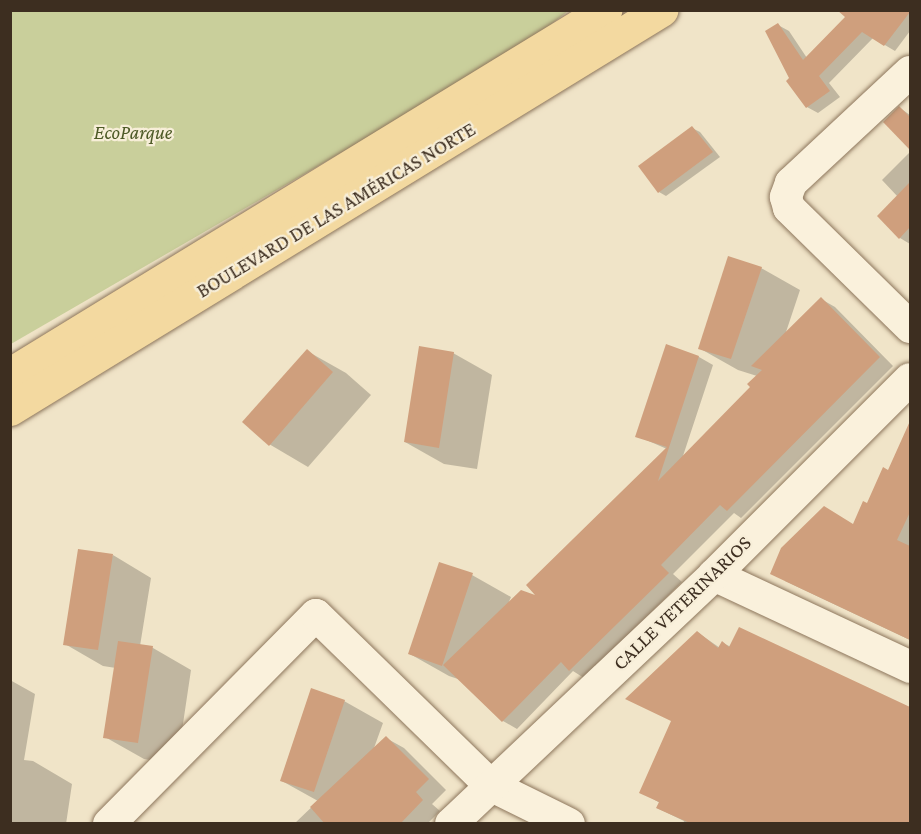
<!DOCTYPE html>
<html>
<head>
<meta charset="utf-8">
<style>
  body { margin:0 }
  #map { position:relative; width:921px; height:834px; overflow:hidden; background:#f0e4c8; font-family:"Crimson Pro",serif }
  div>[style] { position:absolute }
  .green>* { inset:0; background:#c9cf9b }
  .shadow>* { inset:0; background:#0003 }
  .building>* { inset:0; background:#cf9f7d }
  .roads { filter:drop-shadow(0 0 2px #8d765c) drop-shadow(0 0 2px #8d765c) }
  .minor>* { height:32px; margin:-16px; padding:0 16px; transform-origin:16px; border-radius:16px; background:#faf1dc }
  .primary>* { height:33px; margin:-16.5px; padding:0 16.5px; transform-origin:16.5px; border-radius:16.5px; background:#f3d9a0 }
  span { translate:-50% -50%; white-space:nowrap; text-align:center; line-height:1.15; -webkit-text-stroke:4.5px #f7eed8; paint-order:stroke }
  .park-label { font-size:20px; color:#4d5a26; font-style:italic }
  .street-label { font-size:20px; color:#3d2e20 }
  .frame { position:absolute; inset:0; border:12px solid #3d2e20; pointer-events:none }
</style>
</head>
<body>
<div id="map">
  <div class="green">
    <i style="clip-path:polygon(11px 11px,568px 11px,520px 49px,11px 344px)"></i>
  </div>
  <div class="shadow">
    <i style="clip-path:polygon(853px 10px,910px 10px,910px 31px,895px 51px,873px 38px,829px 83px,840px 97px,818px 113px,807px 107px,788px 81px,791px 79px,778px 25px,789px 31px,807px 58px)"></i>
    <i style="clip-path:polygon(900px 108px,910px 115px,910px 148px,885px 122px)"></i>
    <i style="clip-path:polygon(692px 128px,700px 132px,720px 157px,666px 196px,659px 192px)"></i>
    <i style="clip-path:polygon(910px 152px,910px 244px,900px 238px,898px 197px,882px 180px)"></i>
    <i style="clip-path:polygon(761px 268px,800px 290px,785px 335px,821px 299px,835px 307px,893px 366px,741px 518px,734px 513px,673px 574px,682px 582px,584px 678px,573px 671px,517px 729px,503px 721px,461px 680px,449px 676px,410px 654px,472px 575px,511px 597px,508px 604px,540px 598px,667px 449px,637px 436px,667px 346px,699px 357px,713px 365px,682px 459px,752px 387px,757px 376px,738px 370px,699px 348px)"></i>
    <i style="clip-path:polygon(307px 351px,346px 373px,371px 395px,308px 467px,269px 444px)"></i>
    <i style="clip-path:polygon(453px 353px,492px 375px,477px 469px,444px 464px,405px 442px)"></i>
    <i style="clip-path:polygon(902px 443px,910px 447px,910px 640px,785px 581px,854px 525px,889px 472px)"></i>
    <i style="clip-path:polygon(113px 555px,151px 578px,140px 646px,153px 648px,191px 670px,177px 764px,144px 759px,105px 737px,116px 668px,103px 666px,65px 644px)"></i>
    <i style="clip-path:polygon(739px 629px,910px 709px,910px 824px,683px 824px,684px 821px,657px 808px,660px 803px,641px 792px,673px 721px,697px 632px,720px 648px,723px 643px,731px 647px)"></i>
    <i style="clip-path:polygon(10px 680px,35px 694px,24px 760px,33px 761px,72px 784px,66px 824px,10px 824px)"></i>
    <i style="clip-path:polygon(344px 701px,383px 723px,374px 748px,386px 738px,404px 748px,446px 790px,432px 804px,440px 811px,427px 824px,294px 824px,318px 801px,282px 781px)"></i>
  </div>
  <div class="building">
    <i style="clip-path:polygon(837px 10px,910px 12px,884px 46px,862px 32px,819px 76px,830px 91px,806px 108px,786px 81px,789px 78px,765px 31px,778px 23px,803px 60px,845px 17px)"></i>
    <i style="clip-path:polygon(899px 106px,910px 117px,910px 150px,883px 122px)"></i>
    <i style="clip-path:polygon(692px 126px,713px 152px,658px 193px,638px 166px)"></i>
    <i style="clip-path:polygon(910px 182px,910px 227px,899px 239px,877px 216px)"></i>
    <i style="clip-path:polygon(728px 256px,762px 267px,731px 359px,698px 349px)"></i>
    <i style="clip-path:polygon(821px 297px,880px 357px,727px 511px,720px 505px,661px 565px,669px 573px,569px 671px,561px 662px,502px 722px,443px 665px,521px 590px,535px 595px,526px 585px,667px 447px,635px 437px,666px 344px,699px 356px,658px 481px,750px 387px,747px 384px,762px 370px,751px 366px)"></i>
    <i style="clip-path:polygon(419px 346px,454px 352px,439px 448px,404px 442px)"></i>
    <i style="clip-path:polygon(307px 349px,333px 372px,269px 446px,242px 422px)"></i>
    <i style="clip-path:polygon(910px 421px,910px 512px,897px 540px,910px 546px,910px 640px,770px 574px,781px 548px,824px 506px,853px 524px,863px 501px,867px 503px,883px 467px,888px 470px)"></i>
    <i style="clip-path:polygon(78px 549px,113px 554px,98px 650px,63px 645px)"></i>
    <i style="clip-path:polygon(439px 562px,473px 573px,442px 666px,408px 654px)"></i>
    <i style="clip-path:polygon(739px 627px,910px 707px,910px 824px,692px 824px,656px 808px,659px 802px,639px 793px,671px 721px,625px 699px,697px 631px,718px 648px,722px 641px,729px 647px)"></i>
    <i style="clip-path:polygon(118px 641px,153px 646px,138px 743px,103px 738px)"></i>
    <i style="clip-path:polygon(311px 688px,345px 700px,314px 792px,280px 781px)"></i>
    <i style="clip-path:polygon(386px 736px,429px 779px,416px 792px,423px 800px,400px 824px,325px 824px,310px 807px)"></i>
  </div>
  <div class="roads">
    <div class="minor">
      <i style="left:910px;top:72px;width:163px;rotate:137deg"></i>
      <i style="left:791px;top:183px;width:15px;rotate:110deg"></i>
      <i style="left:786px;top:197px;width:11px;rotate:75deg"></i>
      <i style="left:789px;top:208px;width:170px;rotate:44.5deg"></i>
      <i style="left:714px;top:575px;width:217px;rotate:25.1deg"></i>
      <i style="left:109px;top:824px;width:294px;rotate:-45.3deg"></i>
      <i style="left:316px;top:615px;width:243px;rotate:44.3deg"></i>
      <i style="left:490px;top:785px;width:88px;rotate:26.3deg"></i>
      <i style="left:451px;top:824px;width:362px;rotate:-43.4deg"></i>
      <i style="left:714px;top:575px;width:277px;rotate:-45deg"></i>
    </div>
    <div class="primary">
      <i style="left:10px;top:374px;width:698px;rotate:-31.46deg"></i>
      <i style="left:10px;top:409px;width:764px;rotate:-31.5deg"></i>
    </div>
  </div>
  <div class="park-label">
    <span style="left:133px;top:132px">EcoParque</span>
  </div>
  <div class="street-label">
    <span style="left:336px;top:210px;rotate:-31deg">BOULEVARD DE LAS AMÉRICAS NORTE</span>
    <span style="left:682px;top:603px;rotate:-44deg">CALLE VETERINARIOS</span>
  </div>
  <div class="frame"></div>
</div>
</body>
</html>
